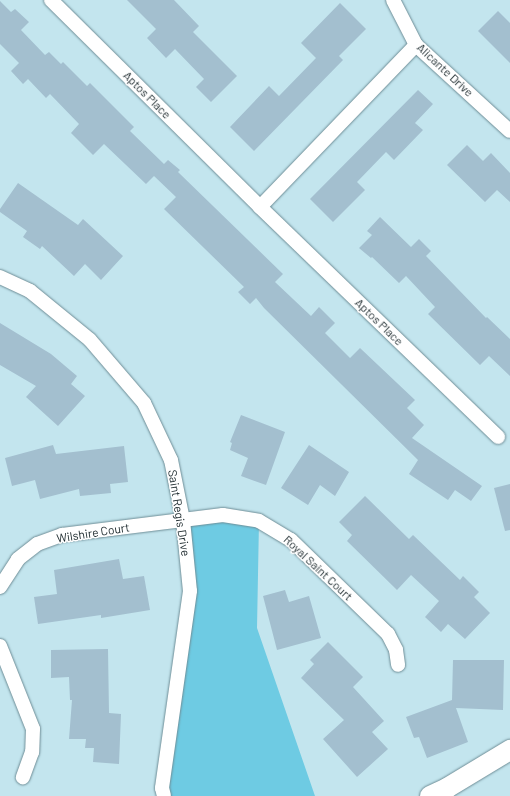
<!DOCTYPE html>
<html>
<head>
<meta charset="utf-8">
<style>
  body { margin:0 }
  #map { position:relative; width:510px; height:796px; overflow:hidden; background:#c3e5ee; font-family:Barlow,sans-serif }
  div>[style] { position:absolute }
  .green>* { inset:0; background:#6ecbe3 }
  .building>* { inset:0; background:#a3bfcf }
  .roads { filter:drop-shadow(0 0 1px #6e8d96) drop-shadow(0 0 1px #6e8d96) }
  .street>* { height:14px; margin:-7px; padding:0 7px; transform-origin:7px; border-radius:7px; background:#fff }
  .secondary>* { height:20px; margin:-10px; padding:0 10px; transform-origin:10px; border-radius:10px; background:#fff }
  span { translate:-50% -50%; white-space:nowrap; text-align:center; line-height:1.15; -webkit-text-stroke:3px #fff; paint-order:stroke }
  .street-label { font-size:12px; color:#1b282c }
</style>
</head>
<body>
<div id="map">
  <div class="green">
    <i style="clip-path:polygon(183px 520px,259px 521px,257px 628px,315px 796px,164px 796px,190px 591px)"></i>
  </div>
  <div class="building">
    <i style="clip-path:polygon(127px 0,174px 0,199px 26px,193px 32px,237px 76px,211px 102px,196px 87px,204px 79px,175px 49px,166px 58px,147px 38px,156px 29px)"></i>
    <i style="clip-path:polygon(0 1px,11px 12px,15px 9px,29px 22px,21px 30px,45px 55px,49px 52px,61px 64px,63px 62px,87px 86px,90px 83px,134px 127px,130px 131px,164px 164px,168px 160px,180px 170px,178px 172px,283px 274px,275px 282px,311px 316px,319px 307px,335px 323px,325px 333px,350px 358px,360px 348px,415px 400px,407px 408px,424px 425px,412px 438px,482px 486px,471px 501px,455px 490px,448px 500px,409px 474px,418px 460px,264px 308px,256px 298px,250px 304px,238px 292px,244px 287px,164px 209px,176px 197px,154px 176px,146px 184px,104px 144px,93px 155px,71px 133px,79px 124px,50px 94px,46px 98px,28px 79px,23px 84px,11px 71px,19px 63px,0 44px)"></i>
    <i style="clip-path:polygon(340px 3px,366px 29px,339px 56px,343px 60px,254px 151px,230px 127px,269px 86px,279px 96px,316px 58px,301px 43px)"></i>
    <i style="clip-path:polygon(498px 11px,510px 23px,510px 63px,478px 31px)"></i>
    <i style="clip-path:polygon(418px 90px,433px 104px,415px 123px,423px 130px,394px 160px,386px 152px,357px 182px,365px 190px,333px 222px,310px 199px)"></i>
    <i style="clip-path:polygon(467px 145px,483px 161px,491px 153px,510px 173px,510px 202px,497px 190px,485px 202px,447px 165px)"></i>
    <i style="clip-path:polygon(18px 183px,78px 225px,83px 219px,123px 256px,101px 280px,85px 264px,74px 276px,42px 246px,40px 249px,23px 237px,27px 231px,0 212px,0 209px)"></i>
    <i style="clip-path:polygon(380px 217px,411px 247px,419px 239px,431px 251px,426px 256px,486px 318px,487px 317px,510px 339px,510px 376px,489px 356px,480px 365px,428px 314px,435px 307px,406px 276px,399px 283px,372px 257px,371px 258px,359px 248px,372px 235px,367px 231px)"></i>
    <i style="clip-path:polygon(0 323px,51px 354px,77px 376px,71px 384px,85px 396px,58px 426px,26px 397px,36px 386px,0 365px)"></i>
    <i style="clip-path:polygon(241px 415px,285px 432px,266px 485px,241px 476px,248px 458px,230px 450px,232px 443px,230px 442px)"></i>
    <i style="clip-path:polygon(53px 445px,56px 454px,124px 446px,128px 482px,110px 484px,111px 493px,80px 496px,79px 489px,40px 499px,35px 480px,12px 486px,5px 458px)"></i>
    <i style="clip-path:polygon(309px 445px,349px 472px,335px 496px,320px 485px,308px 505px,281px 488px)"></i>
    <i style="clip-path:polygon(510px 484px,510px 530px,505px 531px,494px 488px)"></i>
    <i style="clip-path:polygon(365px 496px,409px 539px,413px 535px,460px 580px,463px 576px,479px 592px,474px 597px,490px 613px,465px 639px,448px 624px,441px 632px,425px 617px,439px 601px,411px 575px,397px 590px,347px 541px,352px 535px,339px 522px)"></i>
    <i style="clip-path:polygon(119px 559px,123px 579px,144px 576px,150px 610px,101px 618px,101px 615px,38px 624px,34px 597px,57px 594px,54px 570px)"></i>
    <i style="clip-path:polygon(285px 590px,289px 602px,309px 596px,321px 638px,277px 650px,263px 596px)"></i>
    <i style="clip-path:polygon(328px 642px,363px 677px,353px 687px,384px 721px,372px 732px,388px 749px,357px 777px,323px 739px,344px 720px,301px 678px,314px 664px,310px 660px)"></i>
    <i style="clip-path:polygon(108px 649px,109px 713px,121px 714px,119px 764px,93px 762px,94px 748px,85px 748px,86px 739px,69px 739px,72px 700px,70px 700px,69px 677px,51px 678px,51px 650px)"></i>
    <i style="clip-path:polygon(453px 660px,504px 660px,503px 710px,456px 708px,468px 742px,427px 758px,419px 737px,414px 738px,406px 717px,452px 700px)"></i>
  </div>
  <div class="roads">
    <div class="street">
      <i style="left:51px;top:0;width:294px;rotate:44.7deg"></i>
      <i style="left:260px;top:207px;width:331px;rotate:44deg"></i>
      <i style="left:393px;top:0;width:51px;rotate:62.9deg"></i>
      <i style="left:416px;top:45px;width:127px;rotate:42.5deg"></i>
      <i style="left:260px;top:207px;width:225px;rotate:-46.1deg"></i>
      <i style="left:0;top:277px;width:33px;rotate:25deg"></i>
      <i style="left:30px;top:291px;width:77px;rotate:39.2deg"></i>
      <i style="left:90px;top:340px;width:83px;rotate:49.4deg"></i>
      <i style="left:144px;top:403px;width:63px;rotate:64.7deg"></i>
      <i style="left:171px;top:460px;width:61px;rotate:78.7deg"></i>
      <i style="left:183px;top:520px;width:71px;rotate:84.4deg"></i>
      <i style="left:190px;top:591px;width:199px;rotate:98.1deg"></i>
      <i style="left:162px;top:788px;width:8px;rotate:76deg"></i>
      <i style="left:0;top:587px;width:33px;rotate:-57deg"></i>
      <i style="left:18px;top:559px;width:24px;rotate:-38deg"></i>
      <i style="left:37px;top:544px;width:27px;rotate:-20deg"></i>
      <i style="left:62px;top:535px;width:162px;rotate:-7.1deg"></i>
      <i style="left:223px;top:515px;width:36px;rotate:9deg"></i>
      <i style="left:259px;top:521px;width:37px;rotate:31deg"></i>
      <i style="left:291px;top:540px;width:135px;rotate:44.1deg"></i>
      <i style="left:388px;top:634px;width:18px;rotate:63deg"></i>
      <i style="left:396px;top:650px;width:15px;rotate:82deg"></i>
      <i style="left:0;top:646px;width:89px;rotate:68.3deg"></i>
      <i style="left:33px;top:729px;width:23px;rotate:92deg"></i>
      <i style="left:32px;top:752px;width:27px;rotate:110deg"></i>
    </div>
    <div class="secondary">
      <i style="left:430px;top:796px;width:19px;rotate:-25deg"></i>
      <i style="left:447px;top:788px;width:74px;rotate:-31.1deg"></i>
    </div>
  </div>
  <div class="street-label">
    <span style="left:445px;top:70px;rotate:43deg">Alicante Drive</span>
    <span style="left:147px;top:95px;rotate:45deg">Aptos Place</span>
    <span style="left:379px;top:322px;rotate:44deg">Aptos Place</span>
    <span style="left:179px;top:513px;rotate:81deg">Saint Regis Drive</span>
    <span style="left:93px;top:533px;rotate:-9deg">Wilshire Court</span>
    <span style="left:318px;top:568px;rotate:43deg">Royal Saint Court</span>
  </div>
</div>
</body>
</html>
